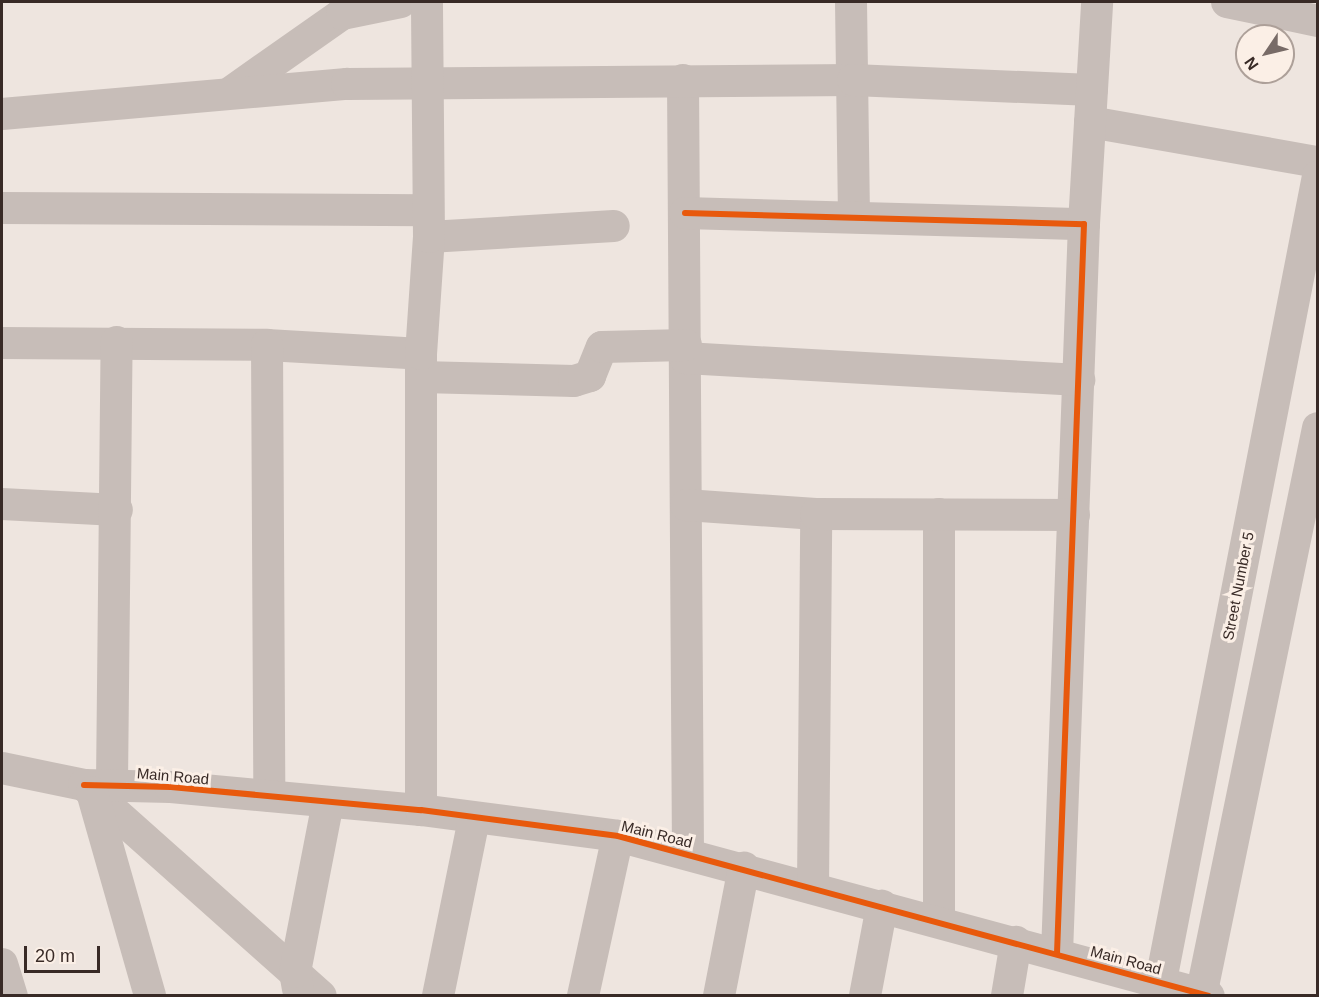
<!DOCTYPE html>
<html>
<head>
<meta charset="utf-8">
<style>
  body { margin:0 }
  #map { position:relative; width:1319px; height:997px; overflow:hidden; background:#eee5df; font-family:Helvetica,sans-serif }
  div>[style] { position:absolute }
  .minor>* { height:32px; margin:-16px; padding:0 16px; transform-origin:16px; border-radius:16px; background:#c7bdb8 }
  .cycleway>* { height:6px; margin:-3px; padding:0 3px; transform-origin:3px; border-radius:3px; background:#e8590c }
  span { translate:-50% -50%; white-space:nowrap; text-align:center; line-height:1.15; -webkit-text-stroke:6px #fbefe6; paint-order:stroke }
  .street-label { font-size:15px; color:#382a26 }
  .frame { position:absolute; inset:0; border:3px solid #382a26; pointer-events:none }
  .north { position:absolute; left:1235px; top:24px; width:60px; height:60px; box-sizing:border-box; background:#fbefe6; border:2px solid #ada099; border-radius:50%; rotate:235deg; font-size:16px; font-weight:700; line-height:24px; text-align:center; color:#382a26 }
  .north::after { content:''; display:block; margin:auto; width:21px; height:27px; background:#786b67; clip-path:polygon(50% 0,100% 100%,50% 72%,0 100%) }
  .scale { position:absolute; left:24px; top:946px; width:76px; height:27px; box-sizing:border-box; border:3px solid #382a26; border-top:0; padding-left:8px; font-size:18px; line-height:21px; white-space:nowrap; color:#382a26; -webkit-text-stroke:4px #fbefe6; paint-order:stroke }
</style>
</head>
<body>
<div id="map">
  <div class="minor">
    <i style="left:851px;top:2px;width:212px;rotate:89.2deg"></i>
    <i style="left:1227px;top:2px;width:93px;rotate:11.8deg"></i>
    <i style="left:683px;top:80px;width:774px;rotate:89.63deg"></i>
    <i style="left:231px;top:92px;width:136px;rotate:-35.1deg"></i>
    <i style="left:342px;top:14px;width:60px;rotate:-11.5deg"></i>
    <i style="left:2px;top:114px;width:346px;rotate:-5deg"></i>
    <i style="left:347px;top:84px;width:506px;rotate:-0.45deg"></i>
    <i style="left:853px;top:80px;width:239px;rotate:2.4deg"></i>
    <i style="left:1090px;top:122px;width:231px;rotate:10deg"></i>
    <i style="left:2px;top:208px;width:424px;rotate:0.3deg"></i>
    <i style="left:685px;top:213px;width:399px;rotate:1.6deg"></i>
    <i style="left:1084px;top:224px;width:730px;rotate:92.12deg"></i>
    <i style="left:1084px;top:224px;width:222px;rotate:-86.6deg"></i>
    <i style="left:429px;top:237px;width:185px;rotate:-3.4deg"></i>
    <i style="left:2px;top:343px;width:265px;rotate:0.4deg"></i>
    <i style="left:267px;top:345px;width:154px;rotate:3.3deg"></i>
    <i style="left:267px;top:345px;width:451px;rotate:89.7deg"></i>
    <i style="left:685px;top:358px;width:395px;rotate:3.2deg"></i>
    <i style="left:421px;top:377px;width:153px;rotate:1.5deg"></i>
    <i style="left:574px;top:381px;width:17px;rotate:-17deg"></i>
    <i style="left:590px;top:376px;width:31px;rotate:-68deg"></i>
    <i style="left:602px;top:347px;width:84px;rotate:-1.4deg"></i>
    <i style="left:2px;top:504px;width:115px;rotate:3deg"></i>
    <i style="left:686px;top:505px;width:130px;rotate:4deg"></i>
    <i style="left:939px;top:514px;width:408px;rotate:90deg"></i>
    <i style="left:2px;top:768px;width:84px;rotate:11.7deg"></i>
    <i style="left:84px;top:785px;width:317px;rotate:41.7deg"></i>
    <i style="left:112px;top:783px;width:441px;rotate:-89.4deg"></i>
    <i style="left:84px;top:785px;width:87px;rotate:1.3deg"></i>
    <i style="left:171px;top:787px;width:251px;rotate:5.3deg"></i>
    <i style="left:421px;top:810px;width:199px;rotate:7.5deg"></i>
    <i style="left:618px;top:836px;width:612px;rotate:15.15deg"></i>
    <i style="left:92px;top:792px;width:212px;rotate:74.1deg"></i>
    <i style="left:421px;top:810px;width:456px;rotate:-90deg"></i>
    <i style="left:421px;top:354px;width:117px;rotate:-86.1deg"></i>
    <i style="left:429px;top:237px;width:235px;rotate:-90.5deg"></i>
    <i style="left:813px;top:888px;width:374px;rotate:-89.5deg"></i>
    <i style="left:816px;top:514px;width:258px;rotate:0.2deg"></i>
    <i style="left:2px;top:964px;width:34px;rotate:73deg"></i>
    <i style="left:298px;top:989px;width:17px;rotate:-100deg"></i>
    <i style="left:295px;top:972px;width:173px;rotate:-79deg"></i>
    <i style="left:438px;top:996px;width:181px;rotate:-78.5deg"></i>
    <i style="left:583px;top:996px;width:164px;rotate:-77.7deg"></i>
    <i style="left:719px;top:996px;width:131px;rotate:-79deg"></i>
    <i style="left:865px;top:996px;width:92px;rotate:-79.3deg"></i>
    <i style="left:1007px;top:996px;width:55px;rotate:-80.5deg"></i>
    <i style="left:1158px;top:996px;width:835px;rotate:-78.96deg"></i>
    <i style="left:1201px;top:996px;width:580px;rotate:-78.36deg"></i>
  </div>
  <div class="cycleway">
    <i style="left:685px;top:213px;width:399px;rotate:1.6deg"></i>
    <i style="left:1084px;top:224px;width:730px;rotate:92.12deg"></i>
    <i style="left:84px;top:785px;width:87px;rotate:1.3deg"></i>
    <i style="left:171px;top:787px;width:251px;rotate:5.3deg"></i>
    <i style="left:421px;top:810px;width:199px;rotate:7.5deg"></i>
    <i style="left:618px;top:836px;width:612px;rotate:15.15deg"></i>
  </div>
  <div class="street-label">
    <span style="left:1238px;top:586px;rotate:-79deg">Street Number 5</span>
    <span style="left:173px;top:776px;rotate:5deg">Main Road</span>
    <span style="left:657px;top:834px;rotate:14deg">Main Road</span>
    <span style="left:1126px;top:960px;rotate:15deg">Main Road</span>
  </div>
  <div class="frame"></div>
  <div class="north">N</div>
  <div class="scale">20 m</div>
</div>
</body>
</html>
